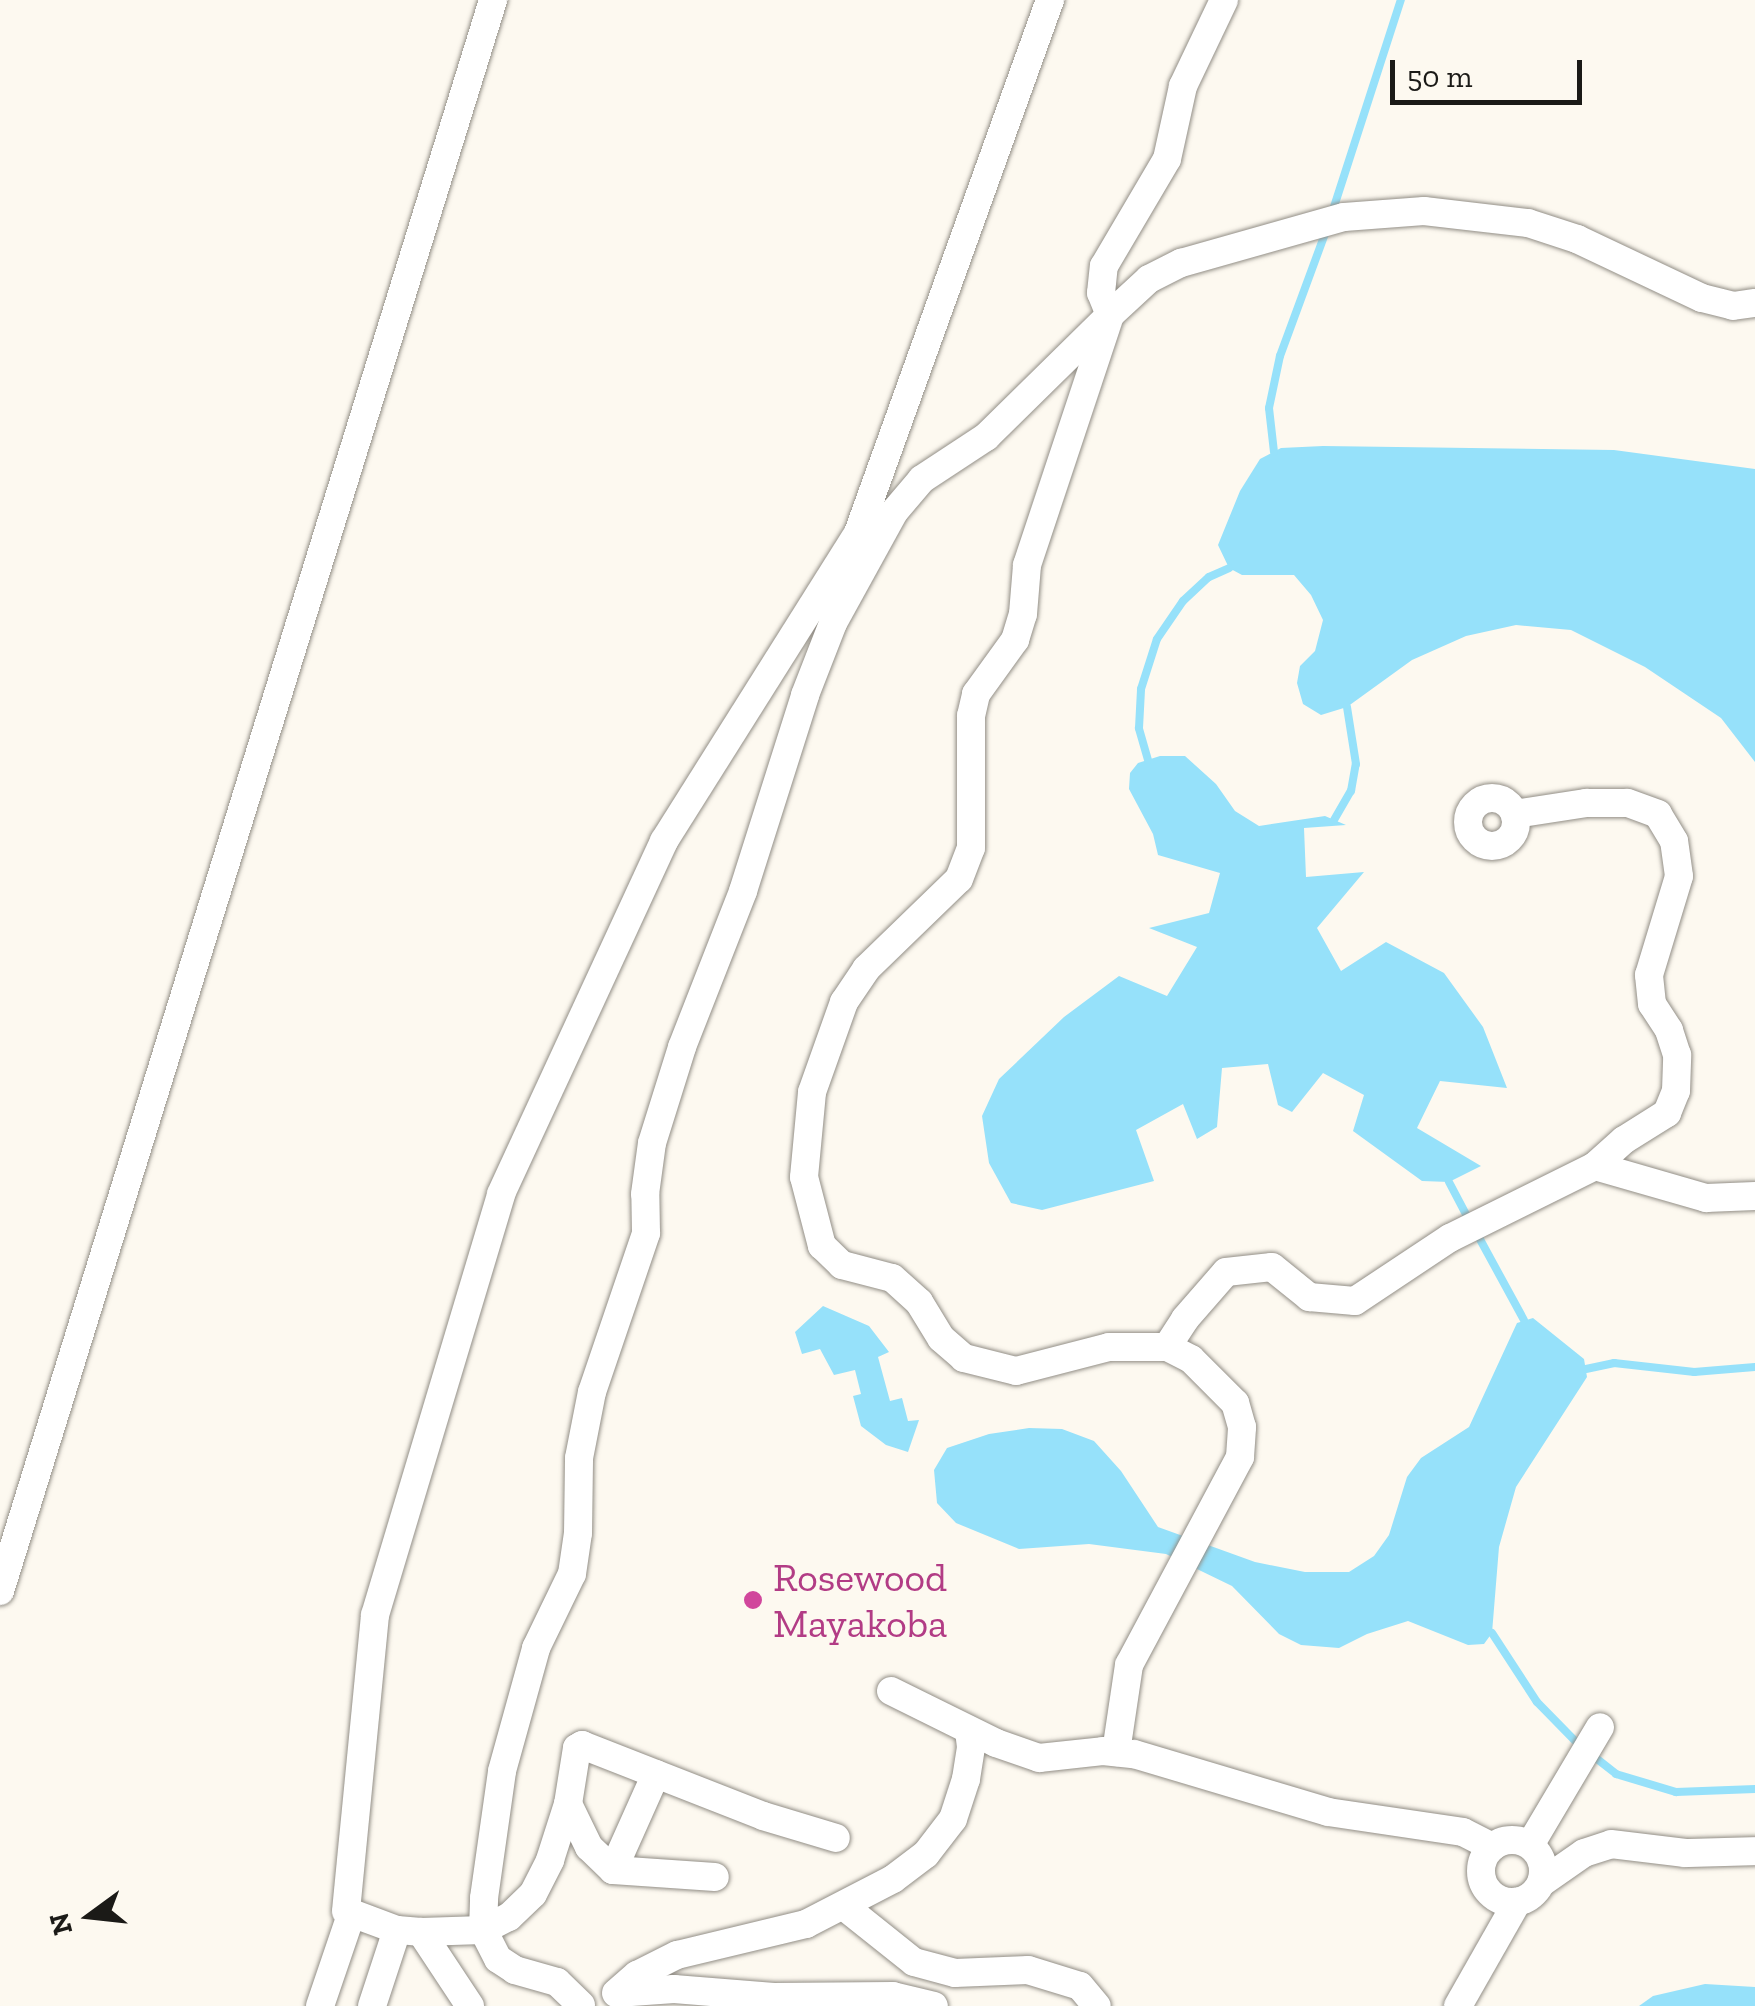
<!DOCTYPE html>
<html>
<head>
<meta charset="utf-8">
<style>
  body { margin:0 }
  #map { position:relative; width:1755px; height:2006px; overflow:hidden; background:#fdf9f0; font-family:"Zilla Slab",serif }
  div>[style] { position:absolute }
  .water>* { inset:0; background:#96e1fa }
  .stream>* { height:8px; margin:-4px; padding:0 4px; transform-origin:4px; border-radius:4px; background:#96e1fa }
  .roads { filter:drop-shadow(0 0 2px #928e86) drop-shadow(0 0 2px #928e86) }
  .minor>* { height:28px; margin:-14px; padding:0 14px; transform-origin:14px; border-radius:14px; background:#fff }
  .minor>.ring { margin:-14px; padding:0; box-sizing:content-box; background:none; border:28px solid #fff; border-radius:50% }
  .dots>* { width:28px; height:28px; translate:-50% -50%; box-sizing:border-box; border:5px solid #fdf9f0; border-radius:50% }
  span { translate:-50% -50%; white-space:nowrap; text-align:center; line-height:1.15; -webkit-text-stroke:8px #fdf9f0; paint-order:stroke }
  .hotel-label { font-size:40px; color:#b23c85 }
  .left { translate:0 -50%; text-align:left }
  .north { position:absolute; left:40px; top:1866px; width:100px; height:100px; -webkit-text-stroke:8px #fdf9f0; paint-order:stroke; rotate:255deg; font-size:28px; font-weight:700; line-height:40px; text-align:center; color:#1b1a17 }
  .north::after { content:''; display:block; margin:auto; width:35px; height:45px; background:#1b1a17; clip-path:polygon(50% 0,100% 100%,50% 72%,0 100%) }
  .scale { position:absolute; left:1390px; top:60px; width:192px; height:45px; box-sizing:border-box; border:5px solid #1b1a17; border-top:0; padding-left:12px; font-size:30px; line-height:35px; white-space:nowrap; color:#1b1a17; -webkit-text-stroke:8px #fdf9f0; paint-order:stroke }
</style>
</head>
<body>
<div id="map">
  <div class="water">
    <i style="clip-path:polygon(1323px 446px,1614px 450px,1755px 469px,1755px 762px,1721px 718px,1645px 667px,1571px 630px,1516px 625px,1466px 636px,1412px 660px,1347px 707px,1321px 715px,1303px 704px,1297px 683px,1300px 666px,1315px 651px,1323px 620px,1311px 595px,1294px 575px,1242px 575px,1229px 568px,1218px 545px,1240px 491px,1260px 459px,1281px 448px)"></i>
    <i style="clip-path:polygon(1160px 756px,1185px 756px,1216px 784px,1235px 811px,1259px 826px,1325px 816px,1346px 825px,1304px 828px,1306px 877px,1364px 872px,1317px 928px,1341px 971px,1386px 942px,1444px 973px,1483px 1027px,1507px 1088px,1440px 1081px,1417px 1128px,1481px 1166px,1449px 1182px,1422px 1181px,1353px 1131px,1364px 1095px,1323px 1073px,1292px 1112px,1278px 1105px,1268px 1064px,1222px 1068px,1217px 1127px,1197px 1139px,1183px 1104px,1136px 1130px,1154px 1181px,1042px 1210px,1011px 1203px,989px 1163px,982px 1116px,999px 1079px,1064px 1017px,1119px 976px,1167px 996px,1197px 947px,1149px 928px,1209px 913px,1220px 873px,1158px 855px,1153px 834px,1129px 789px,1130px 773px,1138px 763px)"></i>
    <i style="clip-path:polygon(823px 1306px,869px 1326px,889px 1352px,878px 1357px,890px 1401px,902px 1398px,908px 1421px,919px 1420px,908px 1452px,886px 1445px,861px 1426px,853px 1396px,861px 1394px,855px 1370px,834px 1375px,820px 1349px,802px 1354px,795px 1332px)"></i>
    <i style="clip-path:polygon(1533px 1318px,1584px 1359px,1587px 1377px,1516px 1487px,1499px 1547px,1492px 1633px,1484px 1644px,1468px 1645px,1408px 1621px,1367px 1634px,1339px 1648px,1301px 1645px,1279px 1634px,1232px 1586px,1166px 1554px,1089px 1544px,1019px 1549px,956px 1523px,937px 1503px,934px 1470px,947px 1448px,989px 1434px,1029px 1428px,1062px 1429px,1094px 1441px,1121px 1471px,1158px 1527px,1255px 1562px,1305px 1572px,1349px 1572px,1374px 1556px,1389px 1535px,1407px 1477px,1421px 1458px,1469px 1427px,1517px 1323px)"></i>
    <i style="clip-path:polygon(1705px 1984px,1755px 1987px,1755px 2006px,1639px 2006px,1653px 1996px)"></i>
  </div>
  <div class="stream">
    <i style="left:1332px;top:213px;width:224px;rotate:-72.1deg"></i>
    <i style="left:1274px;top:452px;width:44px;rotate:-96.5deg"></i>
    <i style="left:1269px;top:408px;width:53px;rotate:-78.1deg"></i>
    <i style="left:1280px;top:356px;width:133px;rotate:-69.8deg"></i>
    <i style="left:1148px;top:760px;width:33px;rotate:-106deg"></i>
    <i style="left:1139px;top:728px;width:39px;rotate:-87deg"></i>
    <i style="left:1141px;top:689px;width:52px;rotate:-72.3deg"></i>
    <i style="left:1157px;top:639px;width:46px;rotate:-55.6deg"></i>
    <i style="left:1183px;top:601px;width:35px;rotate:-43deg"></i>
    <i style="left:1209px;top:577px;width:22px;rotate:-24deg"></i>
    <i style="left:1334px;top:820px;width:34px;rotate:-60deg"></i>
    <i style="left:1351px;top:791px;width:27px;rotate:-80deg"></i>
    <i style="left:1356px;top:764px;width:58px;rotate:-99deg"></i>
    <i style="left:1449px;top:1182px;width:43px;rotate:62.2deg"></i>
    <i style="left:1476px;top:1232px;width:100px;rotate:61.4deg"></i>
    <i style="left:1586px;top:1369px;width:29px;rotate:-12deg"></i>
    <i style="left:1614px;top:1363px;width:81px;rotate:6.4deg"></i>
    <i style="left:1694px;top:1372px;width:61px;rotate:-4.7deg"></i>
    <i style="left:1492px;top:1633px;width:82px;rotate:56.9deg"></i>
    <i style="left:1537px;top:1702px;width:63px;rotate:45.6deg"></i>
    <i style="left:1592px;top:1755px;width:31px;rotate:38deg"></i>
    <i style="left:1616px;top:1774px;width:63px;rotate:16.7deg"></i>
    <i style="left:1676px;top:1792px;width:79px;rotate:-2.2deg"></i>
  </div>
  <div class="roads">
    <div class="minor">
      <i class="ring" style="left:1468px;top:798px;width:20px;height:20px"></i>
      <i style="left:1595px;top:1166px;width:116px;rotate:16.1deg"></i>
      <i style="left:1706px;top:1198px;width:49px;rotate:-2.3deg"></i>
      <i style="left:1167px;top:1347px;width:33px;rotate:-57deg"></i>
      <i style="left:1185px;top:1319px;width:62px;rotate:-48.9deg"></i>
      <i style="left:1226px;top:1272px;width:46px;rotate:-6.2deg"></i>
      <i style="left:1272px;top:1267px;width:48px;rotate:39deg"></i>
      <i style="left:1309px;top:1297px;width:46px;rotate:5deg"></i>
      <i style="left:1355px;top:1301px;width:114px;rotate:-33.6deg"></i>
      <i style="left:1450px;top:1238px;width:162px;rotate:-26.4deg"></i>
      <i style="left:1595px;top:1166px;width:39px;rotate:-42deg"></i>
      <i style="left:1624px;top:1140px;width:51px;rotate:-32.1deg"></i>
      <i style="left:1667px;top:1113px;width:24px;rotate:-68deg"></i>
      <i style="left:1676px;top:1091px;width:36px;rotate:-88deg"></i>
      <i style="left:1677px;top:1055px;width:26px;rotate:-108deg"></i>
      <i style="left:1669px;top:1030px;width:31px;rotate:-123deg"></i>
      <i style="left:1652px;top:1004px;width:29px;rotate:-96deg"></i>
      <i style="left:1649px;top:975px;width:103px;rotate:-73.1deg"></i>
      <i style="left:1679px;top:876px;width:35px;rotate:-98deg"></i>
      <i style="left:1674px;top:841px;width:31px;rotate:-121deg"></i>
      <i style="left:1658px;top:814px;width:33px;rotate:-160deg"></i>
      <i style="left:1627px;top:803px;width:41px;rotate:180deg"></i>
      <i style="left:1586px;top:803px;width:72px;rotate:171.2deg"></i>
      <i style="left:0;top:1591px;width:1666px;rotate:-72.78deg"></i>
      <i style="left:891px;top:1691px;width:117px;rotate:26.3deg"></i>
      <i style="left:996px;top:1743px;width:46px;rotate:19.2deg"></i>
      <i style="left:1039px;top:1758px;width:64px;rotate:-6.2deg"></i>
      <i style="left:1103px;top:1751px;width:31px;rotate:6deg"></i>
      <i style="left:1134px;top:1754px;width:202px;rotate:16.6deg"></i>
      <i style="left:1328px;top:1812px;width:136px;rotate:8.4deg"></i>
      <i style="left:1463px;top:1832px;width:33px;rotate:27deg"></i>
      <i style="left:1116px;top:1752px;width:88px;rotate:-81.5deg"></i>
      <i style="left:1129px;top:1665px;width:236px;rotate:-61.9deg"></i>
      <i style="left:1240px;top:1457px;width:30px;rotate:-86deg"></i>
      <i style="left:1242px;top:1427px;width:25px;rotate:-106deg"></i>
      <i style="left:1235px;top:1403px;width:62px;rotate:-135deg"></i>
      <i style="left:1191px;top:1359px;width:27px;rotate:-153deg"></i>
      <i style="left:1167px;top:1347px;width:58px;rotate:180deg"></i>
      <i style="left:1109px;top:1347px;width:96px;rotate:165.5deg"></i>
      <i style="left:1016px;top:1371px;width:54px;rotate:-166deg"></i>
      <i style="left:964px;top:1358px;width:30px;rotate:-139deg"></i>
      <i style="left:941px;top:1338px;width:42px;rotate:-121.4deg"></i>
      <i style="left:919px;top:1302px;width:36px;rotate:-138deg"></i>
      <i style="left:892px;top:1278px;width:52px;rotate:-165.4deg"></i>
      <i style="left:842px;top:1265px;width:28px;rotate:-136deg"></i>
      <i style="left:822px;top:1246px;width:71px;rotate:-104.6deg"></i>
      <i style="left:804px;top:1177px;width:85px;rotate:-84.6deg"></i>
      <i style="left:812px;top:1092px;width:96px;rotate:-70.4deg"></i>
      <i style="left:844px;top:1002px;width:40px;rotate:-56deg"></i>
      <i style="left:866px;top:969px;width:129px;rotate:-44.1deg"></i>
      <i style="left:959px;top:879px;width:33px;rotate:-69deg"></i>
      <i style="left:971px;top:848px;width:132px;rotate:-90deg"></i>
      <i style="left:971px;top:716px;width:23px;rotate:-77deg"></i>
      <i style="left:976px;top:694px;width:67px;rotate:-54.2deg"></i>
      <i style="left:1015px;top:640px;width:27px;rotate:-73deg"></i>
      <i style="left:1023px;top:614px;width:49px;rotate:-85.3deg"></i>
      <i style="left:1027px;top:565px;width:263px;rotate:-71.6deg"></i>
      <i style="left:1110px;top:315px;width:53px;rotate:-42.7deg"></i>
      <i style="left:1149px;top:279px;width:36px;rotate:-27deg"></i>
      <i style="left:1181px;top:263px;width:169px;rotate:-15.8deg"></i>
      <i style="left:1344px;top:217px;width:80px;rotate:-4.3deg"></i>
      <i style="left:1424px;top:211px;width:105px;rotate:6.6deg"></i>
      <i style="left:1528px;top:223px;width:52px;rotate:18.1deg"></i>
      <i style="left:1577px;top:239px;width:138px;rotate:25.3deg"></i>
      <i style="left:1702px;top:298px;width:32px;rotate:14deg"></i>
      <i style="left:1733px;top:306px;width:22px;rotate:-8deg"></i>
      <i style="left:568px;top:1804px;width:48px;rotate:64deg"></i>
      <i style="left:589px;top:1847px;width:33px;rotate:44deg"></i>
      <i style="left:613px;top:1870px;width:102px;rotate:3.9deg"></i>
      <i class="ring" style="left:1481px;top:1840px;width:34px;height:34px"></i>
      <i style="left:1530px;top:1845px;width:137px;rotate:-59.3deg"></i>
      <i style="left:613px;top:1870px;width:105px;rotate:-65.9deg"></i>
      <i style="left:1541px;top:1883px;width:52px;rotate:-34.9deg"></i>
      <i style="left:1584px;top:1853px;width:28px;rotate:-18deg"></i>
      <i style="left:1611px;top:1844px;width:75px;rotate:6.9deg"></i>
      <i style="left:1685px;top:1853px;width:70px;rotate:-1.6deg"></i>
      <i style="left:845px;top:1907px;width:88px;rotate:38.6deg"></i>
      <i style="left:914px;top:1962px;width:42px;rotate:15deg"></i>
      <i style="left:955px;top:1973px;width:73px;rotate:-2.4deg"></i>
      <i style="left:1028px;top:1970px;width:54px;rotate:17.1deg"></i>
      <i style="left:1080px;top:1986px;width:26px;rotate:50deg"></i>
      <i style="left:421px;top:1932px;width:62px;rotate:-1.8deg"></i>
      <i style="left:483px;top:1930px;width:29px;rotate:-27deg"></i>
      <i style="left:509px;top:1917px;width:33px;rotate:-44deg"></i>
      <i style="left:533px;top:1894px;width:38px;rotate:-63deg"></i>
      <i style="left:550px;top:1860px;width:59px;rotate:-72.2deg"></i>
      <i style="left:568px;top:1804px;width:57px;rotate:-80.9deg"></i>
      <i style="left:577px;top:1748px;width:6px;rotate:-31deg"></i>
      <i style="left:582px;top:1745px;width:194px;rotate:21.4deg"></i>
      <i style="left:763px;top:1816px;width:76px;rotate:16.8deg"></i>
      <i style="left:616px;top:1993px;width:28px;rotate:-41deg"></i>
      <i style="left:637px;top:1975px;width:45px;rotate:-26.6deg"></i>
      <i style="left:677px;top:1955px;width:133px;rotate:-13.5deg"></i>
      <i style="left:806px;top:1924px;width:98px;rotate:-27.3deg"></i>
      <i style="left:893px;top:1879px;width:41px;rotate:-37.1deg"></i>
      <i style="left:926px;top:1854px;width:44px;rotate:-52.4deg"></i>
      <i style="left:953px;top:1819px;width:42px;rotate:-72deg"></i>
      <i style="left:966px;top:1779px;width:32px;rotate:-81deg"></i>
      <i style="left:971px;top:1747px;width:17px;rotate:-97deg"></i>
      <i style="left:617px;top:1993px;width:57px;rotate:-4deg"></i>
      <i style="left:674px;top:1989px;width:100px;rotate:4.6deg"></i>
      <i style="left:774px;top:1997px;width:119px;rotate:-0.5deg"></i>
      <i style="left:893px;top:1996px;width:42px;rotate:13.7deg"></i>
      <i style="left:581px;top:2005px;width:33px;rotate:-136deg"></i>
      <i style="left:557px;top:1982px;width:44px;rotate:-164.1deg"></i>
      <i style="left:515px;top:1970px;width:20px;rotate:-147deg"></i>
      <i style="left:498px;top:1959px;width:33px;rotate:-117deg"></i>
      <i style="left:483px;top:1930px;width:32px;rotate:-88deg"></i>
      <i style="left:484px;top:1898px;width:128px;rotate:-81.9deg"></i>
      <i style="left:502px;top:1771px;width:128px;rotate:-74.5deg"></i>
      <i style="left:536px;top:1648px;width:82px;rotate:-64.1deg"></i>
      <i style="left:572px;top:1574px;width:41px;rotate:-81.7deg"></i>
      <i style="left:578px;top:1533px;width:75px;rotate:-89.2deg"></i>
      <i style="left:579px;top:1458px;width:67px;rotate:-78.9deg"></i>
      <i style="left:592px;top:1392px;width:168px;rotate:-71.2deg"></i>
      <i style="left:646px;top:1233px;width:39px;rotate:-91deg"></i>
      <i style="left:645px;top:1194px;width:51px;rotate:-82.2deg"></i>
      <i style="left:652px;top:1143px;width:101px;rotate:-72.6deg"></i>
      <i style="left:682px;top:1047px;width:168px;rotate:-68.6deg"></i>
      <i style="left:743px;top:891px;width:206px;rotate:-72.4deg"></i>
      <i style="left:805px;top:695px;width:77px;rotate:-68.7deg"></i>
      <i style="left:833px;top:623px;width:127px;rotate:-61.2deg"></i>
      <i style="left:894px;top:512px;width:43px;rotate:-49.7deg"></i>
      <i style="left:922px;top:479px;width:77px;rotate:-33.3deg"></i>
      <i style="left:986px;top:437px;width:174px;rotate:-44.5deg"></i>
      <i style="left:1110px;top:315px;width:24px;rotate:-112deg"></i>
      <i style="left:1101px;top:293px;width:27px;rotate:-84deg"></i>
      <i style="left:1104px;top:266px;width:124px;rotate:-59.5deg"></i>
      <i style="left:1167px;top:159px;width:75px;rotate:-77.6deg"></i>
      <i style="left:1183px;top:86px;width:95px;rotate:-64.5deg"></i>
      <i style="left:320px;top:2006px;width:96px;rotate:-71.2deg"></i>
      <i style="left:372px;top:2006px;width:80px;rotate:-71.8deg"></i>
      <i style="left:470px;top:2006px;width:89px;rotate:-123.5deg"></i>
      <i style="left:421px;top:1932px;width:24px;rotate:-175deg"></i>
      <i style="left:397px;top:1930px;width:54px;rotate:-159.6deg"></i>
      <i style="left:346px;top:1911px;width:297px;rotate:-84.4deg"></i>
      <i style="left:375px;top:1615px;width:439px;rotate:-73.3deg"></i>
      <i style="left:501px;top:1194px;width:389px;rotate:-65.2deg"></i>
      <i style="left:664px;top:841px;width:364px;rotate:-57.8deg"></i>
      <i style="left:858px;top:533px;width:567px;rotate:-70.19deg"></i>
      <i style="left:1458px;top:2006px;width:120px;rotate:-60.4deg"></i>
    </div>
  </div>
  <div class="dots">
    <i style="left:753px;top:1600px;background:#d1479c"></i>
  </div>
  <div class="hotel-label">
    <span class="left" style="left:773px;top:1600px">Rosewood<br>Mayakoba</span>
  </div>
  <div class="north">N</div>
  <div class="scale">50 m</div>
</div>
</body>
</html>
